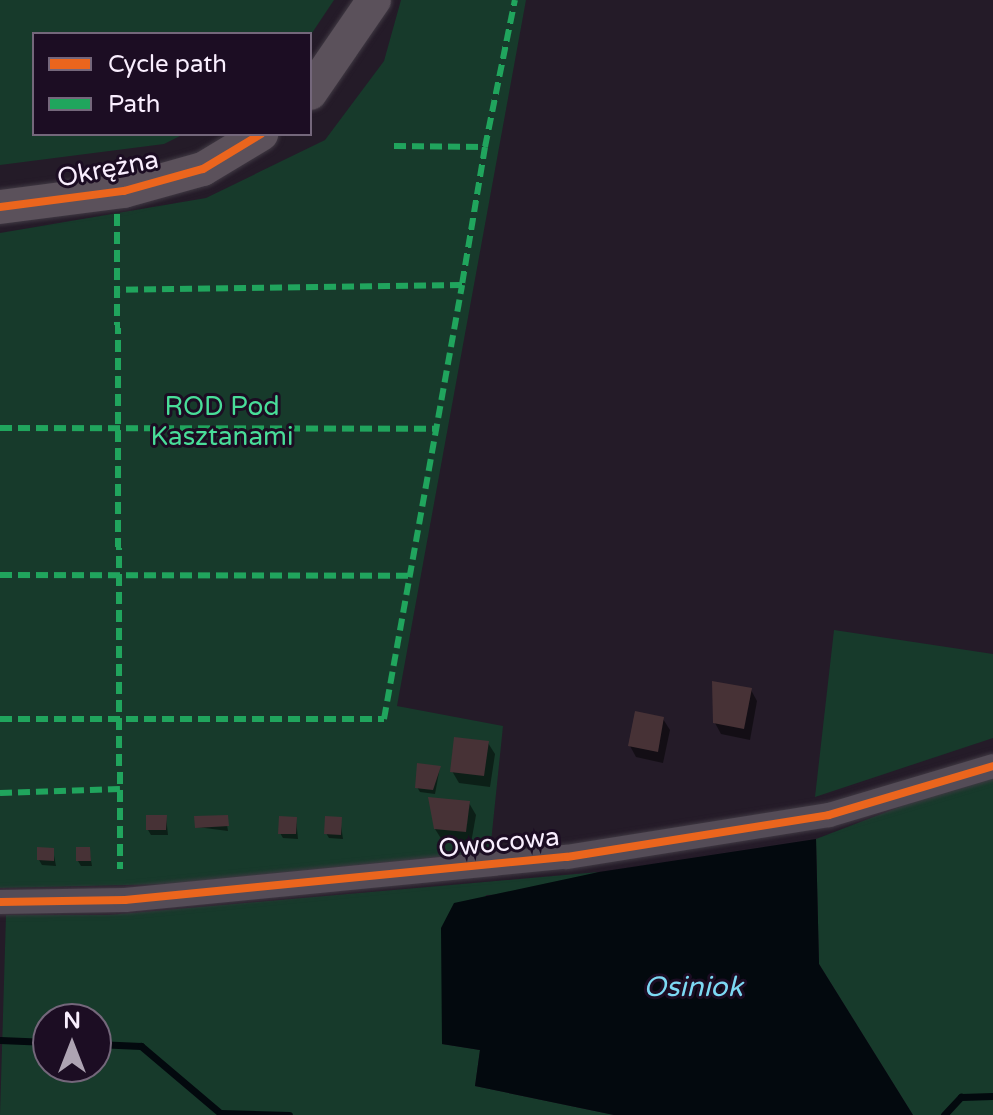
<!DOCTYPE html>
<html>
<head>
<meta charset="utf-8">
<style>
  body { margin:0 }
  #map { position:relative; width:993px; height:1115px; overflow:hidden; background:#241b28; font-family:"Varela Round",sans-serif }
  div>[style] { position:absolute }
  .green>* { inset:0; background:#173a2b }
  .water>* { inset:0; background:#03090e }
  .shadow>* { inset:0; background:#0007 }
  .stream>* { height:7px; margin:-3.5px; padding:0 3.5px; transform-origin:3.5px; border-radius:3.5px; background:#03090e }
  .building>* { inset:0; background:#473236 }
  .roads { filter:drop-shadow(0 0 2px #403943) drop-shadow(0 0 2px #403943) }
  .street>* { height:24px; margin:-12px; padding:0 12px; transform-origin:12px; border-radius:12px; background:#544c57 }
  .secondary>* { height:34px; margin:-17px; padding:0 17px; transform-origin:17px; border-radius:17px; background:#5b515b }
  .quiet>* { height:6px; margin-top:-3px; transform-origin:0; background:repeating-linear-gradient(90deg,#20a55d 0 12px,transparent 0 18px) }
  .cycleway>* { height:8px; margin:-4px; padding:0 4px; transform-origin:4px; border-radius:4px; background:#eb651d }
  span { translate:-50% -50%; white-space:nowrap; text-align:center; line-height:1.15; -webkit-text-stroke:6px #1c0d23; paint-order:stroke }
  .street-label { font-size:26px; color:#f9eefe }
  .park-label { font-size:26px; color:#49dd99 }
  .water-label { font-size:28px; color:#7dd9f3; font-style:italic }
  .legend { position:absolute; left:32px; top:32px; width:280px; height:104px; box-sizing:border-box; background:#1c0d23; border:2px solid #74677b; margin:0; padding:10px 14px; list-style:none; font-size:24px; color:#f9eefe }
  .legend li { display:flex; align-items:center; gap:16px; height:40px }
  .legend b { width:40px; border:2px solid #74677b }
  .north { position:absolute; left:32px; top:1003px; width:80px; height:80px; box-sizing:border-box; background:#1c0d23; border:2px solid #74677b; border-radius:50%; rotate:0deg; font-size:22px; font-weight:700; line-height:32px; text-align:center; color:#f9eefe }
  .north::after { content:''; display:block; margin:auto; width:28px; height:36px; background:#aea4b3; clip-path:polygon(50% 0,100% 100%,50% 72%,0 100%) }
</style>
</head>
<body>
<div id="map">
  <div class="green">
    <i style="clip-path:polygon(0 0,334px 0,310px 36px,34px 34px,34px 134px,184px 134px,164px 144px,0 165px)"></i>
    <i style="clip-path:polygon(401px 0,526px 0,397px 706px,503px 726px,490px 852px,170px 884px,0 888px,0 233px,206px 198px,325px 140px,384px 61px)"></i>
    <i style="clip-path:polygon(834px 630px,993px 654px,993px 738px,815px 797px)"></i>
    <i style="clip-path:polygon(993px 771px,993px 1115px,913px 1115px,819px 964px,816px 839px)"></i>
    <i style="clip-path:polygon(evenodd,599px 872px,523px 894px,486px 895px,442px 1044px,480px 1050px,475px 1086px,614px 1115px,0 1115px,6px 915px,108px 915px,599px 872px,48px 1019px,96px 1019px,96px 1067px,48px 1067px,48px 1019px)"></i>
  </div>
  <div class="water">
    <i style="clip-path:polygon(816px 839px,819px 964px,913px 1115px,614px 1115px,475px 1086px,480px 1050px,442px 1044px,441px 928px,454px 903px,599px 872px)"></i>
  </div>
  <div class="shadow">
    <i style="clip-path:polygon(751px 690px,757px 701px,750px 740px,721px 734px,715px 723px)"></i>
    <i style="clip-path:polygon(663px 719px,670px 730px,663px 763px,636px 757px,630px 746px)"></i>
    <i style="clip-path:polygon(488px 743px,495px 754px,490px 787px,459px 783px,452px 771px)"></i>
    <i style="clip-path:polygon(440px 767px,435px 794px,420px 792px,417px 787px)"></i>
    <i style="clip-path:polygon(469px 803px,476px 815px,471px 843px,442px 840px,435px 829px)"></i>
    <i style="clip-path:polygon(166px 817px,168px 835px,151px 835px,148px 830px)"></i>
    <i style="clip-path:polygon(226px 819px,228px 831px,197px 827px)"></i>
    <i style="clip-path:polygon(296px 819px,298px 839px,283px 838px,280px 833px)"></i>
    <i style="clip-path:polygon(340px 819px,343px 839px,329px 838px,326px 833px)"></i>
    <i style="clip-path:polygon(89px 849px,92px 866px,81px 866px,78px 861px)"></i>
    <i style="clip-path:polygon(53px 850px,56px 866px,42px 865px,39px 860px)"></i>
  </div>
  <div class="stream">
    <i style="left:0;top:1040px;width:48px;rotate:2.4deg"></i>
    <i style="left:96px;top:1044px;width:45px;rotate:2.5deg"></i>
    <i style="left:141px;top:1046px;width:104px;rotate:40.3deg"></i>
    <i style="left:220px;top:1113px;width:69px;rotate:1.7deg"></i>
    <i style="left:944px;top:1115px;width:25px;rotate:-47deg"></i>
    <i style="left:961px;top:1097px;width:32px;rotate:-2deg"></i>
  </div>
  <div class="building">
    <i style="clip-path:polygon(712px 681px,752px 688px,744px 729px,713px 723px)"></i>
    <i style="clip-path:polygon(635px 711px,664px 717px,658px 752px,628px 746px)"></i>
    <i style="clip-path:polygon(454px 737px,489px 741px,484px 776px,450px 772px)"></i>
    <i style="clip-path:polygon(417px 763px,441px 766px,433px 790px,415px 788px)"></i>
    <i style="clip-path:polygon(428px 797px,470px 801px,466px 832px,434px 829px)"></i>
    <i style="clip-path:polygon(146px 815px,167px 815px,166px 830px,146px 830px)"></i>
    <i style="clip-path:polygon(228px 815px,229px 826px,195px 828px,194px 816px)"></i>
    <i style="clip-path:polygon(279px 816px,297px 817px,296px 834px,278px 834px)"></i>
    <i style="clip-path:polygon(325px 816px,342px 817px,341px 835px,324px 834px)"></i>
    <i style="clip-path:polygon(37px 847px,54px 848px,54px 861px,37px 860px)"></i>
    <i style="clip-path:polygon(76px 847px,90px 847px,91px 861px,76px 861px)"></i>
  </div>
  <div class="roads">
    <div class="street">
      <i style="left:0;top:902px;width:125px;rotate:-0.9deg"></i>
      <i style="left:125px;top:900px;width:444px;rotate:-5.6deg"></i>
      <i style="left:567px;top:857px;width:265px;rotate:-9.1deg"></i>
      <i style="left:829px;top:815px;width:171px;rotate:-16.6deg"></i>
    </div>
    <div class="secondary">
      <i style="left:310px;top:93px;width:113px;rotate:-55.5deg"></i>
      <i style="left:0;top:207px;width:125px;rotate:-7.4deg"></i>
      <i style="left:124px;top:191px;width:82px;rotate:-15.6deg"></i>
      <i style="left:203px;top:169px;width:68px;rotate:-31.1deg"></i>
    </div>
  </div>
  <div class="quiet">
    <i style="left:394px;top:146px;width:91px;rotate:0.6deg"></i>
    <i style="left:485px;top:147px;width:140px;rotate:99.5deg"></i>
    <i style="left:485px;top:147px;width:150px;rotate:-78.5deg"></i>
    <i style="left:117px;top:214px;width:655px;rotate:89.74deg"></i>
    <i style="left:0;top:428px;width:436px;rotate:0.1deg"></i>
    <i style="left:0;top:575px;width:410px;rotate:0.1deg"></i>
    <i style="left:0;top:719px;width:384px"></i>
    <i style="left:384px;top:719px;width:441px;rotate:-79.8deg"></i>
    <i style="left:462px;top:285px;width:343px;rotate:179.2deg"></i>
    <i style="left:0;top:793px;width:120px;rotate:-1.9deg"></i>
  </div>
  <div class="cycleway">
    <i style="left:0;top:207px;width:125px;rotate:-7.4deg"></i>
    <i style="left:124px;top:191px;width:82px;rotate:-15.6deg"></i>
    <i style="left:203px;top:169px;width:68px;rotate:-31.1deg"></i>
    <i style="left:0;top:902px;width:125px;rotate:-0.9deg"></i>
    <i style="left:125px;top:900px;width:444px;rotate:-5.6deg"></i>
    <i style="left:567px;top:857px;width:265px;rotate:-9.1deg"></i>
    <i style="left:829px;top:815px;width:171px;rotate:-16.6deg"></i>
  </div>
  <div class="street-label">
    <span style="left:108px;top:169px;rotate:-11deg">Okrężna</span>
    <span style="left:499px;top:843px;rotate:-6deg">Owocowa</span>
  </div>
  <div class="park-label">
    <span style="left:222px;top:422px">ROD Pod<br>Kasztanami</span>
  </div>
  <div class="water-label">
    <span style="left:693px;top:987px">Osiniok</span>
  </div>
  <ul class="legend">
  <li><b style="height:10px;background:#eb651d"></b>Cycle path</li>
  <li><b style="height:10px;background:#20a55d"></b>Path</li>
  </ul>
  <div class="north">N</div>
</div>
</body>
</html>
